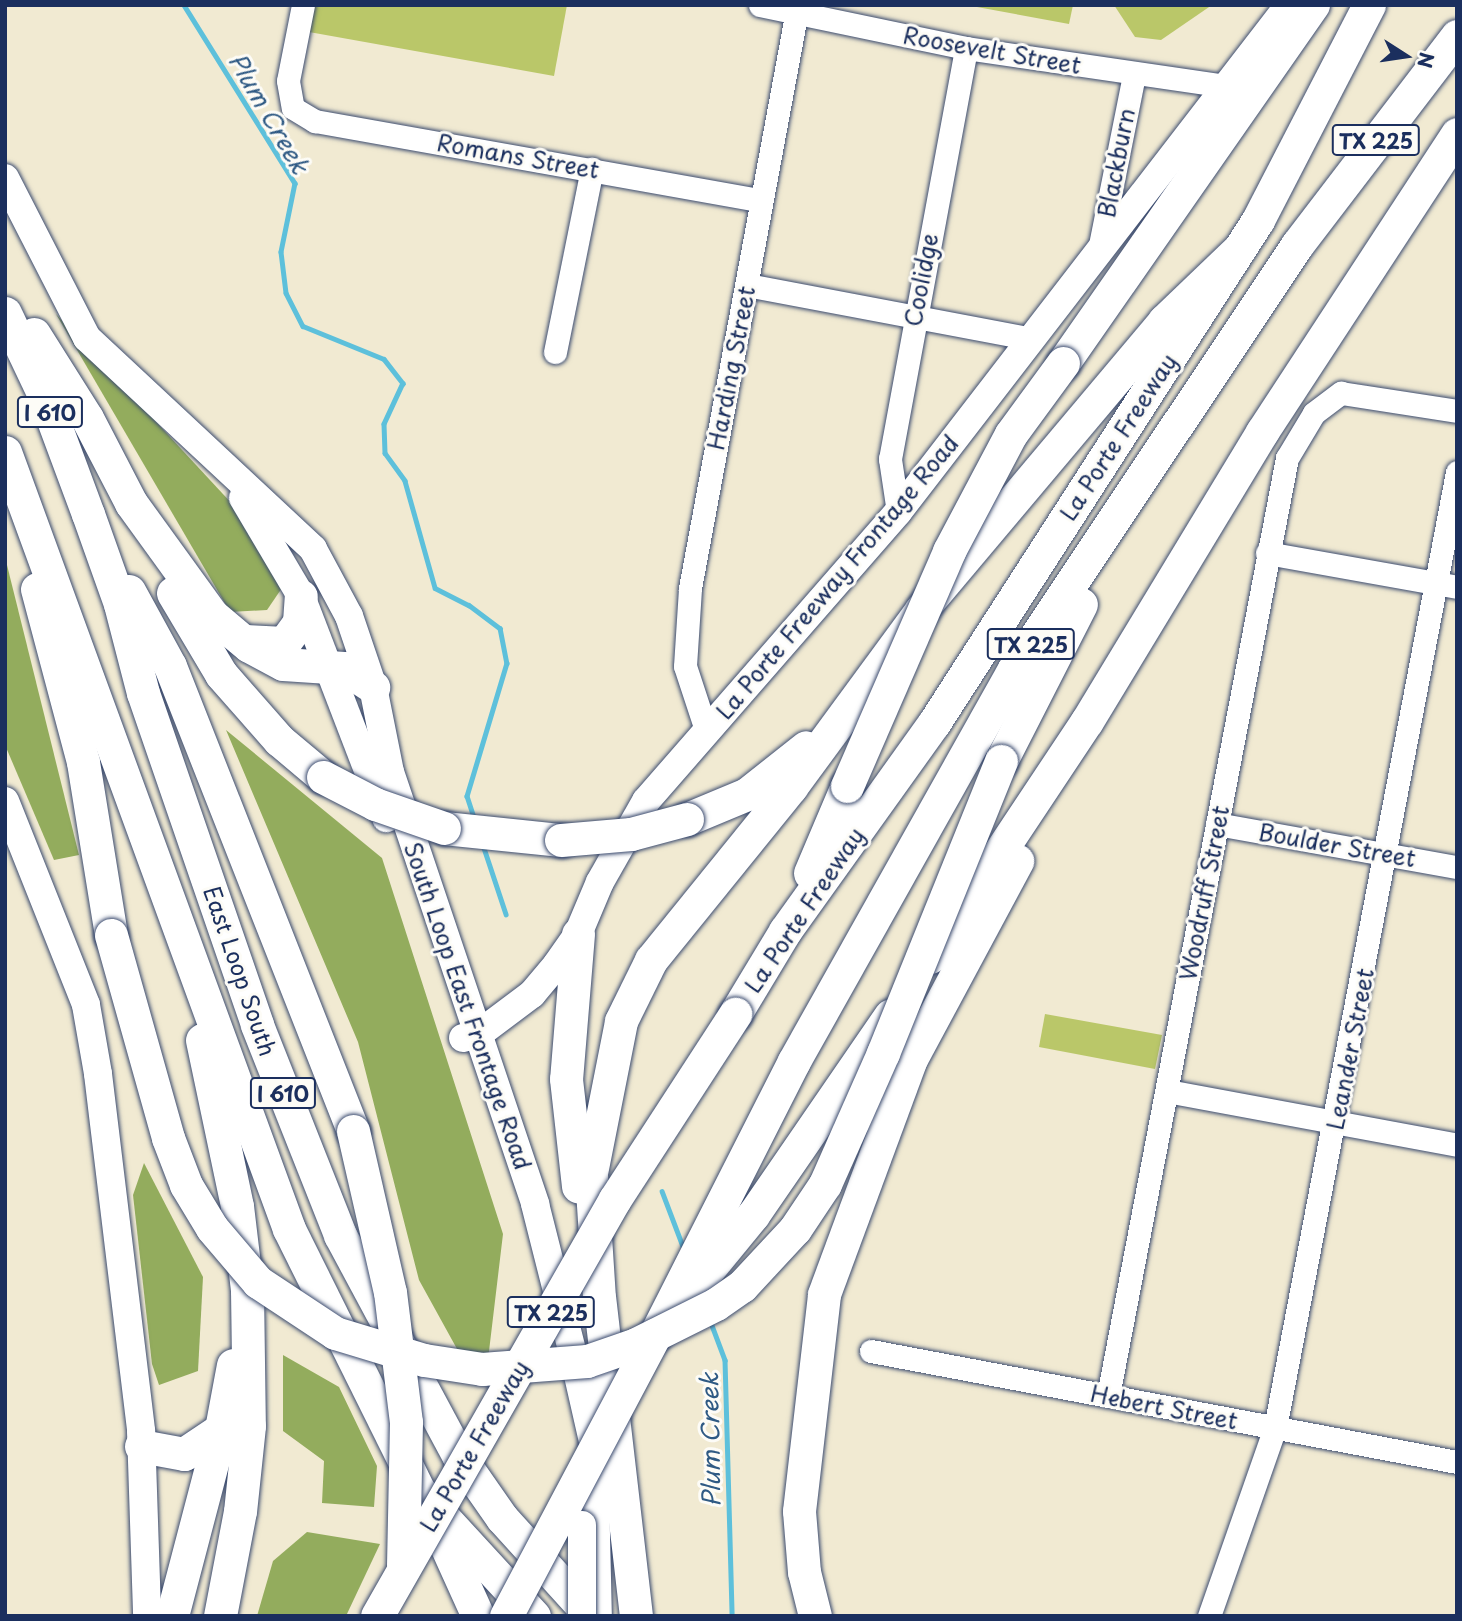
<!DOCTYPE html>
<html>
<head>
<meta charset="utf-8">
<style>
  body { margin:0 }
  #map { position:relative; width:1462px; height:1621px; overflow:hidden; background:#f1ead2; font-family:"Playpen Sans",sans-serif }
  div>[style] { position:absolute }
  .green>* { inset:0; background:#bac769 }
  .forest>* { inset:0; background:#93ac5d }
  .stream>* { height:4.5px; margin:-2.25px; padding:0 2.25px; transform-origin:2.25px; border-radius:2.25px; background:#5dc0db }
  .roads { filter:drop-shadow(0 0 2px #3b4b6f) drop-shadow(0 0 2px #3b4b6f) }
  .minor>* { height:23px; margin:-11.5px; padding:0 11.5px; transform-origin:11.5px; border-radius:11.5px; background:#fff }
  .major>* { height:28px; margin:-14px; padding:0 14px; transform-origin:14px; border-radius:14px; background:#fff }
  .highway>* { height:33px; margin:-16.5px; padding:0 16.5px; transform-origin:16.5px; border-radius:16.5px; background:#fff }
  .bridges { filter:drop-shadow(0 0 2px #3b4b6f) drop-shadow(0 0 2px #3b4b6f) }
  .major-bridge>* { height:28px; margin:-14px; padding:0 14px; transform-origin:14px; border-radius:14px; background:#fff }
  .highway-bridge>* { height:33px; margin:-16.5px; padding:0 16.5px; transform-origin:16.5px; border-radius:16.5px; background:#fff }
  span { translate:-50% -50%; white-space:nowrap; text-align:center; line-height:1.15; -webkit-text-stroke:6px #fdfcf7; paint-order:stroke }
  .shield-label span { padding:2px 5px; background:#fdfcf7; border:2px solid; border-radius:5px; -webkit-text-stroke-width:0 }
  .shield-label { font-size:21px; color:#1b2f5e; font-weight:700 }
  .street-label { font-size:23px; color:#1b2f5e }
  .water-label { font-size:24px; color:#2f5a84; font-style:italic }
  .frame { position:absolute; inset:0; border:7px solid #1b2f5e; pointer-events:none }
  .north { position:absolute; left:1371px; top:21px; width:70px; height:70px; -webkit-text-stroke:5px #fdfcf7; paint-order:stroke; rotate:102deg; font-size:19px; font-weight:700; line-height:28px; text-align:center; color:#1b2f5e }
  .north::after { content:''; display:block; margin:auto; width:24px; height:32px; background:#1b2f5e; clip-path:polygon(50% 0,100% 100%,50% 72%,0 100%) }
</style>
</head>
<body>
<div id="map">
  <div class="green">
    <i style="clip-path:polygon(314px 5px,567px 5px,554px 76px,309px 32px)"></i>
    <i style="clip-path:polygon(966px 5px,1073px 5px,1069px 24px)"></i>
    <i style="clip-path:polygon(1114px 5px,1212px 5px,1161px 40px,1135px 37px)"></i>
    <i style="clip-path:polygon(1045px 1014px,1162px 1035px,1155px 1069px,1039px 1047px)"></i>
  </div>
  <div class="forest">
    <i style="clip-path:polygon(56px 314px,248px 521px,284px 585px,267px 610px,230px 612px)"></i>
    <i style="clip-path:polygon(5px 557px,79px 855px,54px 860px,5px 745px)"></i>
    <i style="clip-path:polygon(226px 730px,382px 858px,503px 1234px,487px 1368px,462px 1358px,419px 1280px,358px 1042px)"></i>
    <i style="clip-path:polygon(144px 1163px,203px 1277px,198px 1371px,159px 1385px,152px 1364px,133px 1195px)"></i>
    <i style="clip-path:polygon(283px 1355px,339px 1387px,377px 1466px,374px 1507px,322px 1503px,324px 1461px,283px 1431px)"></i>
    <i style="clip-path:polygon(307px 1532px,380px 1544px,346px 1616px,257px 1616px,273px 1561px)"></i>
  </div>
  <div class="stream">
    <i style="left:184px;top:5px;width:210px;rotate:58.1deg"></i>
    <i style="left:295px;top:183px;width:70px;rotate:101.5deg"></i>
    <i style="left:281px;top:252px;width:41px;rotate:83deg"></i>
    <i style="left:286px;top:293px;width:37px;rotate:63deg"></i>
    <i style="left:303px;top:326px;width:87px;rotate:22.2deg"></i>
    <i style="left:384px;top:359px;width:31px;rotate:52deg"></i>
    <i style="left:403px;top:383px;width:45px;rotate:114.9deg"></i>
    <i style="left:384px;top:424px;width:29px;rotate:88deg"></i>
    <i style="left:385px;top:453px;width:34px;rotate:54deg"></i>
    <i style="left:405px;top:481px;width:111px;rotate:74.3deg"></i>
    <i style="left:435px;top:588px;width:38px;rotate:27deg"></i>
    <i style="left:469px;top:605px;width:39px;rotate:37deg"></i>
    <i style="left:500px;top:628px;width:36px;rotate:79deg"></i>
    <i style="left:507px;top:663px;width:139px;rotate:106.7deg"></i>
    <i style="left:467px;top:796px;width:25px;rotate:72deg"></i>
    <i style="left:483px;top:845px;width:73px;rotate:71.6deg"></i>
    <i style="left:662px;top:1191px;width:62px;rotate:69.2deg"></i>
    <i style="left:710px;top:1320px;width:43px;rotate:69.4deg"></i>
    <i style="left:725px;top:1360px;width:256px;rotate:88.4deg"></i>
  </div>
  <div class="roads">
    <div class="minor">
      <i style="left:303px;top:5px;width:77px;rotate:101.2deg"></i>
      <i style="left:288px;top:81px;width:27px;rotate:80deg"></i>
      <i style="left:293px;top:108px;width:26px;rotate:31deg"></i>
      <i style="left:315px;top:121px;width:451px;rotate:10.1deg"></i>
      <i style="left:760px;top:5px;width:210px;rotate:11.8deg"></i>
      <i style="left:966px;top:48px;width:264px;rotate:8.3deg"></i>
      <i style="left:1099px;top:250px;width:178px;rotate:-78.7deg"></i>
      <i style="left:747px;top:285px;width:290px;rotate:10.7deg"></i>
      <i style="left:555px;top:352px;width:187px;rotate:-78.6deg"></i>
      <i style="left:898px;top:512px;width:54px;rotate:-98.6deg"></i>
      <i style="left:890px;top:459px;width:418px;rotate:-79.5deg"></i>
      <i style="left:1267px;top:553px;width:193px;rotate:10.1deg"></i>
      <i style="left:706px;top:730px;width:67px;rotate:-108.2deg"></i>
      <i style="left:685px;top:666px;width:78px;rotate:-86.3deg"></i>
      <i style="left:690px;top:588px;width:593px;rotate:-79.51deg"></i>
      <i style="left:1217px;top:824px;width:244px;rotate:10.2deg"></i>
      <i style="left:1167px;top:1091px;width:295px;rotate:10.5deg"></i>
      <i style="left:871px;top:1351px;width:596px;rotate:10.73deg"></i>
      <i style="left:1108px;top:1396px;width:955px;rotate:-79.2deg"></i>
      <i style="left:1287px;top:458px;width:52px;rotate:-59deg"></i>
      <i style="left:1314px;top:413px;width:34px;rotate:-37deg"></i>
      <i style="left:1341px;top:393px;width:117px;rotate:8.8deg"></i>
      <i style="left:1209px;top:1616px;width:199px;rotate:-70.7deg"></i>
      <i style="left:1275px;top:1428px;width:973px;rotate:-79.22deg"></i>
    </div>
    <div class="major">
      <i style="left:5px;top:178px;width:180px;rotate:62.9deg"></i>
      <i style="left:87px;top:338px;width:309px;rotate:43deg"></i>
      <i style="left:313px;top:549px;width:76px;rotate:61.8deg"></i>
      <i style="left:349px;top:616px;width:75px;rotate:71.3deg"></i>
      <i style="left:373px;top:687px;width:87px;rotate:78.7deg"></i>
      <i style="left:390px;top:772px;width:456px;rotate:71.4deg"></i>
      <i style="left:535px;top:1204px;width:159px;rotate:75.8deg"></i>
      <i style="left:574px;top:1358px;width:90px;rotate:77.2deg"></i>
      <i style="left:594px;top:1446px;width:170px;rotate:88.7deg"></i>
      <i style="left:243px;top:498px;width:114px;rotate:59.4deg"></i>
      <i style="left:301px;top:596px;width:238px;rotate:69deg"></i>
      <i style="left:5px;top:801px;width:219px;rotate:68.3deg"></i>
      <i style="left:86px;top:1005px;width:70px;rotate:80.1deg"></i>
      <i style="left:98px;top:1074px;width:360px;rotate:83.1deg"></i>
      <i style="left:141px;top:1431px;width:185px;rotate:88.1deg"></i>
      <i style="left:463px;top:1038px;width:18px;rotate:-16deg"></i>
      <i style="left:480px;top:1033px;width:65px;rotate:-36.9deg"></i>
      <i style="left:532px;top:994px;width:39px;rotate:-50deg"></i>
      <i style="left:557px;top:964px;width:37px;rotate:-55deg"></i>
      <i style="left:578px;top:934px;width:56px;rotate:-67.1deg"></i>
      <i style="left:600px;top:882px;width:93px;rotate:-60.4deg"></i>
      <i style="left:646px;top:801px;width:383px;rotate:-48.9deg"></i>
      <i style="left:898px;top:512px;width:640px;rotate:-52.36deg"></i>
    </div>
    <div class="highway">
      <i style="left:5px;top:313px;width:89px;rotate:64.6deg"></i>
      <i style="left:43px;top:393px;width:129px;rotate:69.6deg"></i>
      <i style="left:88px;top:514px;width:96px;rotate:70.4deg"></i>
      <i style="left:120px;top:604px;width:92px;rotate:75.5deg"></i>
      <i style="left:143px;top:693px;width:351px;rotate:71deg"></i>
      <i style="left:257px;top:1025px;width:226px;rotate:68.4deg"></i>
      <i style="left:340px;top:1235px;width:250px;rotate:61.8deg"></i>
      <i style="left:458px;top:1455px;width:77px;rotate:55.1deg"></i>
      <i style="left:502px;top:1518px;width:132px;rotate:47.8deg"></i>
      <i style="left:34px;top:334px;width:99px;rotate:57.8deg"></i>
      <i style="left:87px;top:418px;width:96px;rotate:62.6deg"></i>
      <i style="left:131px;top:503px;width:138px;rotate:54.1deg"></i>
      <i style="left:212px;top:615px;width:48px;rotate:40deg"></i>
      <i style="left:249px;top:646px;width:38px;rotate:28deg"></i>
      <i style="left:283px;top:664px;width:61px;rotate:3.8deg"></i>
      <i style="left:344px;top:668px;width:35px;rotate:33deg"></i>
      <i style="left:1063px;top:363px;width:437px;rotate:-55.1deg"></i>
      <i style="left:5px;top:452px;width:827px;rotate:69.92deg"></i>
      <i style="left:289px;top:1229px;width:292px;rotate:63.6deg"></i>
      <i style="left:419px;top:1491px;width:170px;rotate:47.4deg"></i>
      <i style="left:37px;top:589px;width:179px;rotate:75.1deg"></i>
      <i style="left:83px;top:762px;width:175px;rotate:80.8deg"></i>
      <i style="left:129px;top:591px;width:85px;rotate:61.3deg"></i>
      <i style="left:170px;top:666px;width:500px;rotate:68.5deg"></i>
      <i style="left:173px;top:593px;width:94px;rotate:59.3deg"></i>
      <i style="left:221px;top:674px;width:88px;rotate:48.7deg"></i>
      <i style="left:279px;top:740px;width:57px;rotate:40.1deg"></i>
      <i style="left:245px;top:641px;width:39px;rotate:3deg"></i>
      <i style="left:284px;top:643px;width:26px;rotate:-54deg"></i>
      <i style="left:299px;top:622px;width:26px;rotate:-86deg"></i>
      <i style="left:1001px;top:761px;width:176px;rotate:-63deg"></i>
      <i style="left:687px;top:819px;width:65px;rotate:-22.6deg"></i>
      <i style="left:747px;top:794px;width:75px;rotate:-38.5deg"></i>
      <i style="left:444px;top:828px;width:118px;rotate:5.9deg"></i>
      <i style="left:810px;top:873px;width:95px;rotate:-67deg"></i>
      <i style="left:578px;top:934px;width:145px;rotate:94.7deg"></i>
      <i style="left:566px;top:1079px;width:108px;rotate:83.6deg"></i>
      <i style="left:930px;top:957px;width:283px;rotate:-56.4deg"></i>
      <i style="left:1087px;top:721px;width:338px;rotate:-58.8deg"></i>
      <i style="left:1262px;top:432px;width:356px;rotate:-56.8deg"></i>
      <i style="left:735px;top:1014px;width:97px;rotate:-58.9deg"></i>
      <i style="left:785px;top:931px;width:256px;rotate:-54.4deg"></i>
      <i style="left:934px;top:723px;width:598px;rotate:-57.21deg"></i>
      <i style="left:1258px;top:220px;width:242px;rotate:-62.7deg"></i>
      <i style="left:202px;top:1040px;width:170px;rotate:78.1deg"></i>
      <i style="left:237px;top:1206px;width:85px;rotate:83.2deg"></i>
      <i style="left:247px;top:1290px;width:136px;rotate:89.2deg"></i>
      <i style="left:249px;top:1426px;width:85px;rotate:96deg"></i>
      <i style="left:240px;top:1511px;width:107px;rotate:100.8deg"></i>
      <i style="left:694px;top:1287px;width:93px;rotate:-50.7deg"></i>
      <i style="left:753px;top:1215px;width:242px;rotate:-55.5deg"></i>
      <i style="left:655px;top:1335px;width:307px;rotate:-63.1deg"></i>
      <i style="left:794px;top:1061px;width:450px;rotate:-60.7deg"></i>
      <i style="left:1014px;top:669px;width:510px;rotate:-56.28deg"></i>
      <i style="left:1297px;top:245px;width:263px;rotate:-52.6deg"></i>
      <i style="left:141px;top:1446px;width:44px;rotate:10.5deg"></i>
      <i style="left:184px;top:1454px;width:45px;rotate:-34deg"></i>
      <i style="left:438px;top:1528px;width:97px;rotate:65.6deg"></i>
      <i style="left:172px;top:1616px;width:193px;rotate:-75.3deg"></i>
      <i style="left:221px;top:1429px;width:65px;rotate:-79.4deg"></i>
      <i style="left:636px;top:1616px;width:320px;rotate:-96.6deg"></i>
      <i style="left:599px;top:1298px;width:125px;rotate:-93.7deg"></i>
      <i style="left:591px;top:1173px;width:155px;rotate:-78.8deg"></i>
      <i style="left:621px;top:1021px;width:68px;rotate:-63.8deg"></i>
      <i style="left:651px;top:960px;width:223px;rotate:-51deg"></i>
      <i style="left:791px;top:787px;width:220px;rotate:-53.7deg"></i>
      <i style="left:921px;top:610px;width:378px;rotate:-49.9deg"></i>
      <i style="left:1164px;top:321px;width:104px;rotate:-43.8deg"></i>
      <i style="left:815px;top:1616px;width:45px;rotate:-104deg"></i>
      <i style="left:804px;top:1572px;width:61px;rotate:-94.7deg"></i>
      <i style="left:799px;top:1511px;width:218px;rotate:-83.4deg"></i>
      <i style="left:824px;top:1294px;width:251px;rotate:-69.7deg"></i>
      <i style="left:911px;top:1059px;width:225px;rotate:-61.8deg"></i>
    </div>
  </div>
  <div class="bridges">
    <div class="major-bridge">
      <i style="left:582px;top:1525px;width:91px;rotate:90deg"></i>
    </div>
    <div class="highway-bridge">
      <i style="left:323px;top:777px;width:59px;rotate:27.4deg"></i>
      <i style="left:375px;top:804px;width:73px;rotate:19.2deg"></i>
      <i style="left:847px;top:786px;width:256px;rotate:-66.5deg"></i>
      <i style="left:949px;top:551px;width:132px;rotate:-62.1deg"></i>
      <i style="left:1011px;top:434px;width:88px;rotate:-53.8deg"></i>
      <i style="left:561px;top:840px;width:70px;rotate:-4.9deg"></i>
      <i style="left:631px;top:834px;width:58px;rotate:-15deg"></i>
      <i style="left:111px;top:935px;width:211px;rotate:74.3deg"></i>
      <i style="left:168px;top:1138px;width:50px;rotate:69deg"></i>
      <i style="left:186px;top:1185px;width:50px;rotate:58.8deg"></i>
      <i style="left:212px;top:1228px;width:71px;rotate:49.6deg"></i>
      <i style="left:258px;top:1282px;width:92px;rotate:33.5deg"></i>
      <i style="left:335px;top:1333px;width:93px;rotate:16.9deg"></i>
      <i style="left:424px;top:1360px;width:59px;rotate:8.8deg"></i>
      <i style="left:482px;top:1369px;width:105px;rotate:-4.4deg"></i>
      <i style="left:587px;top:1361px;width:52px;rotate:-19.1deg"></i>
      <i style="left:636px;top:1344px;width:89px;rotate:-26.6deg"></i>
      <i style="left:716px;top:1304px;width:32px;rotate:-35deg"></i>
      <i style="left:742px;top:1286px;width:78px;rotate:-47.1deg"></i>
      <i style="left:795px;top:1229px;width:54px;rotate:-56.3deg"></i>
      <i style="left:825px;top:1184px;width:143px;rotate:-66.1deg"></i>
      <i style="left:883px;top:1053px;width:315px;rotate:-68deg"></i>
      <i style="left:353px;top:1131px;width:165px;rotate:77.1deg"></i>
      <i style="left:390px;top:1292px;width:131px;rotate:83deg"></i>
      <i style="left:406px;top:1422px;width:143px;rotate:91.2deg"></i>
      <i style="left:377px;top:1616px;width:480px;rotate:-60.3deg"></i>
      <i style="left:615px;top:1199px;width:221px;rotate:-57deg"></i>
      <i style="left:506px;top:1616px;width:318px;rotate:-62.1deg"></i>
    </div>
  </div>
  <div class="shield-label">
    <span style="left:1376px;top:140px">TX 225</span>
    <span style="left:50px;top:412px">I 610</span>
    <span style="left:1031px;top:644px">TX 225</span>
    <span style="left:283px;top:1093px">I 610</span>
    <span style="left:551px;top:1312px">TX 225</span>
  </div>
  <div class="street-label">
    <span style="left:992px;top:50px;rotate:10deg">Roosevelt Street</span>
    <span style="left:518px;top:156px;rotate:10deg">Romans Street</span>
    <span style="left:1116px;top:163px;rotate:-79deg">Blackburn</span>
    <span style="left:921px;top:280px;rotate:-79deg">Coolidge</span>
    <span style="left:731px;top:368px;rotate:-79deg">Harding Street</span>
    <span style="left:1118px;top:437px;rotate:-57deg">La Porte Freeway</span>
    <span style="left:837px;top:577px;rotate:-50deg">La Porte Freeway Frontage Road</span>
    <span style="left:1337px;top:845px;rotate:10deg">Boulder Street</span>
    <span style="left:1204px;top:893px;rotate:-79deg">Woodruff Street</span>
    <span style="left:804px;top:910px;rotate:-56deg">La Porte Freeway</span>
    <span style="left:240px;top:971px;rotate:71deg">East Loop South</span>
    <span style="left:468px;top:1006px;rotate:71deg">South Loop East Frontage Road</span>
    <span style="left:1350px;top:1049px;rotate:-79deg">Leander Street</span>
    <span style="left:1164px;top:1407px;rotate:11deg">Hebert Street</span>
    <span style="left:474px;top:1446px;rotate:-60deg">La Porte Freeway</span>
  </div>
  <div class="water-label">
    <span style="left:269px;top:113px;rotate:60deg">Plum Creek</span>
    <span style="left:710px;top:1440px;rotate:-91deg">Plum Creek</span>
  </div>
  <div class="frame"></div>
  <div class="north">N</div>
</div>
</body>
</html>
